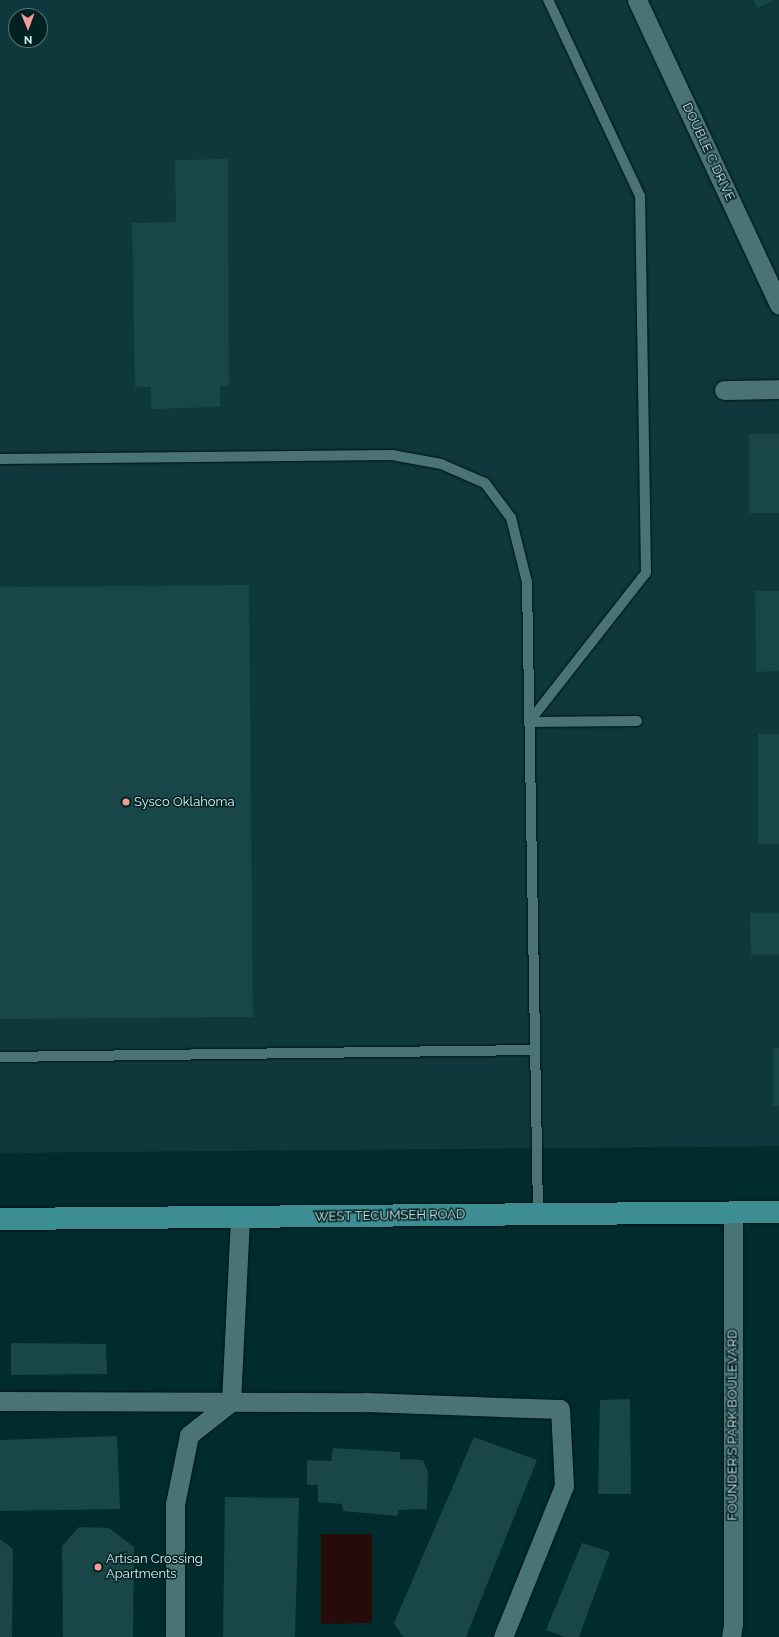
<!DOCTYPE html>
<html>
<head>
<meta charset="utf-8">
<style>
  body { margin:0 }
  #map { position:relative; width:779px; height:1637px; overflow:hidden; background:#002c2e; font-family:Raleway,sans-serif }
  div>[style] { position:absolute }
  .built>* { inset:0; background:#0e383b }
  .water>* { inset:0; background:#270a0a }
  .building>* { inset:0; background:#194648 }
  .roads { filter:drop-shadow(0 0 1px #001213) drop-shadow(0 0 1px #001213) }
  .lane>* { height:10px; margin:-5px; padding:0 5px; transform-origin:5px; border-radius:5px; background:#4a7376 }
  .street>* { height:19px; margin:-9.5px; padding:0 9.5px; transform-origin:9.5px; border-radius:9.5px; background:#4a7376 }
  .primary>* { height:22px; margin:-11px; padding:0 11px; transform-origin:11px; border-radius:11px; background:#3c8e93 }
  .dots>* { width:11px; height:11px; translate:-50% -50%; box-sizing:border-box; border:2px solid #022123; border-radius:50% }
  span { translate:-50% -50%; white-space:nowrap; text-align:center; line-height:1.15; -webkit-text-stroke:3px #022123; paint-order:stroke }
  .street-label { font-size:13px; color:#dbf1f2 }
  .poi-label { font-size:13px; color:#dbf1f2 }
  .left { translate:0 -50%; text-align:left }
  .north { position:absolute; left:8px; top:8px; width:40px; height:40px; box-sizing:border-box; background:#022123; border:1px solid #597476; border-radius:50%; rotate:179deg; font-size:11px; font-weight:700; line-height:16px; text-align:center; color:#dbf1f2 }
  .north::after { content:''; display:block; margin:auto; width:14px; height:18px; background:#f59b98; clip-path:polygon(50% 0,100% 100%,50% 72%,0 100%) }
</style>
</head>
<body>
<div id="map">
  <div class="built">
    <i style="clip-path:polygon(evenodd,0 0,779px 0,779px 1146px,0 1153px,0 0,16px 16px,40px 16px,40px 40px,16px 40px,16px 16px)"></i>
  </div>
  <div class="water">
    <i style="clip-path:polygon(321px 1534px,372px 1534px,372px 1623px,321px 1624px)"></i>
  </div>
  <div class="building">
    <i style="clip-path:polygon(754px 0,775px 0,757px 8px)"></i>
    <i style="clip-path:polygon(228px 159px,229px 386px,220px 386px,220px 407px,151px 409px,151px 387px,135px 387px,132px 223px,176px 222px,175px 160px)"></i>
    <i style="clip-path:polygon(749px 434px,779px 434px,779px 513px,749px 513px)"></i>
    <i style="clip-path:polygon(249px 585px,253px 1017px,0 1019px,0 587px)"></i>
    <i style="clip-path:polygon(755px 591px,779px 591px,779px 671px,756px 672px)"></i>
    <i style="clip-path:polygon(758px 734px,779px 734px,779px 844px,758px 844px)"></i>
    <i style="clip-path:polygon(750px 913px,779px 913px,779px 955px,751px 955px)"></i>
    <i style="clip-path:polygon(773px 1048px,779px 1048px,779px 1106px,773px 1106px)"></i>
    <i style="clip-path:polygon(11px 1343px,106px 1344px,107px 1374px,11px 1375px)"></i>
    <i style="clip-path:polygon(630px 1399px,631px 1494px,598px 1494px,600px 1400px)"></i>
    <i style="clip-path:polygon(117px 1436px,120px 1509px,0 1511px,0 1440px)"></i>
    <i style="clip-path:polygon(474px 1437px,537px 1460px,466px 1637px,403px 1637px,394px 1623px)"></i>
    <i style="clip-path:polygon(333px 1448px,400px 1452px,400px 1459px,423px 1460px,428px 1472px,427px 1509px,399px 1510px,397px 1516px,343px 1511px,342px 1504px,318px 1502px,318px 1485px,307px 1485px,307px 1460px,331px 1461px)"></i>
    <i style="clip-path:polygon(225px 1497px,299px 1498px,295px 1637px,223px 1637px)"></i>
    <i style="clip-path:polygon(79px 1527px,109px 1528px,134px 1547px,133px 1637px,63px 1637px,62px 1546px)"></i>
    <i style="clip-path:polygon(0 1539px,13px 1549px,12px 1637px,0 1637px)"></i>
    <i style="clip-path:polygon(582px 1543px,610px 1552px,579px 1637px,565px 1637px,546px 1630px)"></i>
  </div>
  <div class="roads">
    <div class="lane">
      <i style="left:0;top:459px;width:392px;rotate:-0.6deg"></i>
      <i style="left:392px;top:455px;width:50px;rotate:10.4deg"></i>
      <i style="left:441px;top:464px;width:48px;rotate:23.4deg"></i>
      <i style="left:485px;top:483px;width:44px;rotate:53.4deg"></i>
      <i style="left:511px;top:518px;width:66px;rotate:76deg"></i>
      <i style="left:527px;top:582px;width:632px;rotate:89deg"></i>
      <i style="left:529px;top:722px;width:189px;rotate:-51.9deg"></i>
      <i style="left:646px;top:573px;width:377px;rotate:-90.9deg"></i>
      <i style="left:640px;top:196px;width:217px;rotate:-115.1deg"></i>
      <i style="left:529px;top:722px;width:108px;rotate:-0.5deg"></i>
      <i style="left:0;top:1057px;width:535px;rotate:-0.75deg"></i>
    </div>
    <div class="street">
      <i style="left:637px;top:0;width:336px;rotate:65deg"></i>
      <i style="left:724px;top:390px;width:55px;rotate:-1deg"></i>
      <i style="left:0;top:1401px;width:366px;rotate:0.2deg"></i>
      <i style="left:366px;top:1402px;width:194px;rotate:2.1deg"></i>
      <i style="left:560px;top:1409px;width:77px;rotate:87deg"></i>
      <i style="left:564px;top:1486px;width:163px;rotate:112deg"></i>
      <i style="left:175px;top:1637px;width:133px;rotate:-90deg"></i>
      <i style="left:175px;top:1504px;width:70px;rotate:-78.5deg"></i>
      <i style="left:189px;top:1435px;width:53px;rotate:-38.2deg"></i>
      <i style="left:231px;top:1402px;width:185px;rotate:-87.2deg"></i>
      <i style="left:731px;top:1637px;width:13px;rotate:-81deg"></i>
      <i style="left:733px;top:1624px;width:412px;rotate:-90deg"></i>
    </div>
    <div class="primary">
      <i style="left:0;top:1219px;width:779px;rotate:-0.51deg"></i>
    </div>
  </div>
  <div class="dots">
    <i style="left:126px;top:802px;background:#f59b98"></i>
    <i style="left:98px;top:1567px;background:#f59b98"></i>
  </div>
  <div class="street-label">
    <span style="left:708px;top:152px;rotate:65deg">DOUBLE C DRIVE</span>
    <span style="left:390px;top:1216px;rotate:-1deg">WEST TECUMSEH ROAD</span>
    <span style="left:733px;top:1425px;rotate:-90deg">FOUNDER'S PARK BOULEVARD</span>
  </div>
  <div class="poi-label">
    <span class="left" style="left:134px;top:802px">Sysco Oklahoma</span>
    <span class="left" style="left:106px;top:1567px">Artisan Crossing<br>Apartments</span>
  </div>
  <div class="north">N</div>
</div>
</body>
</html>
